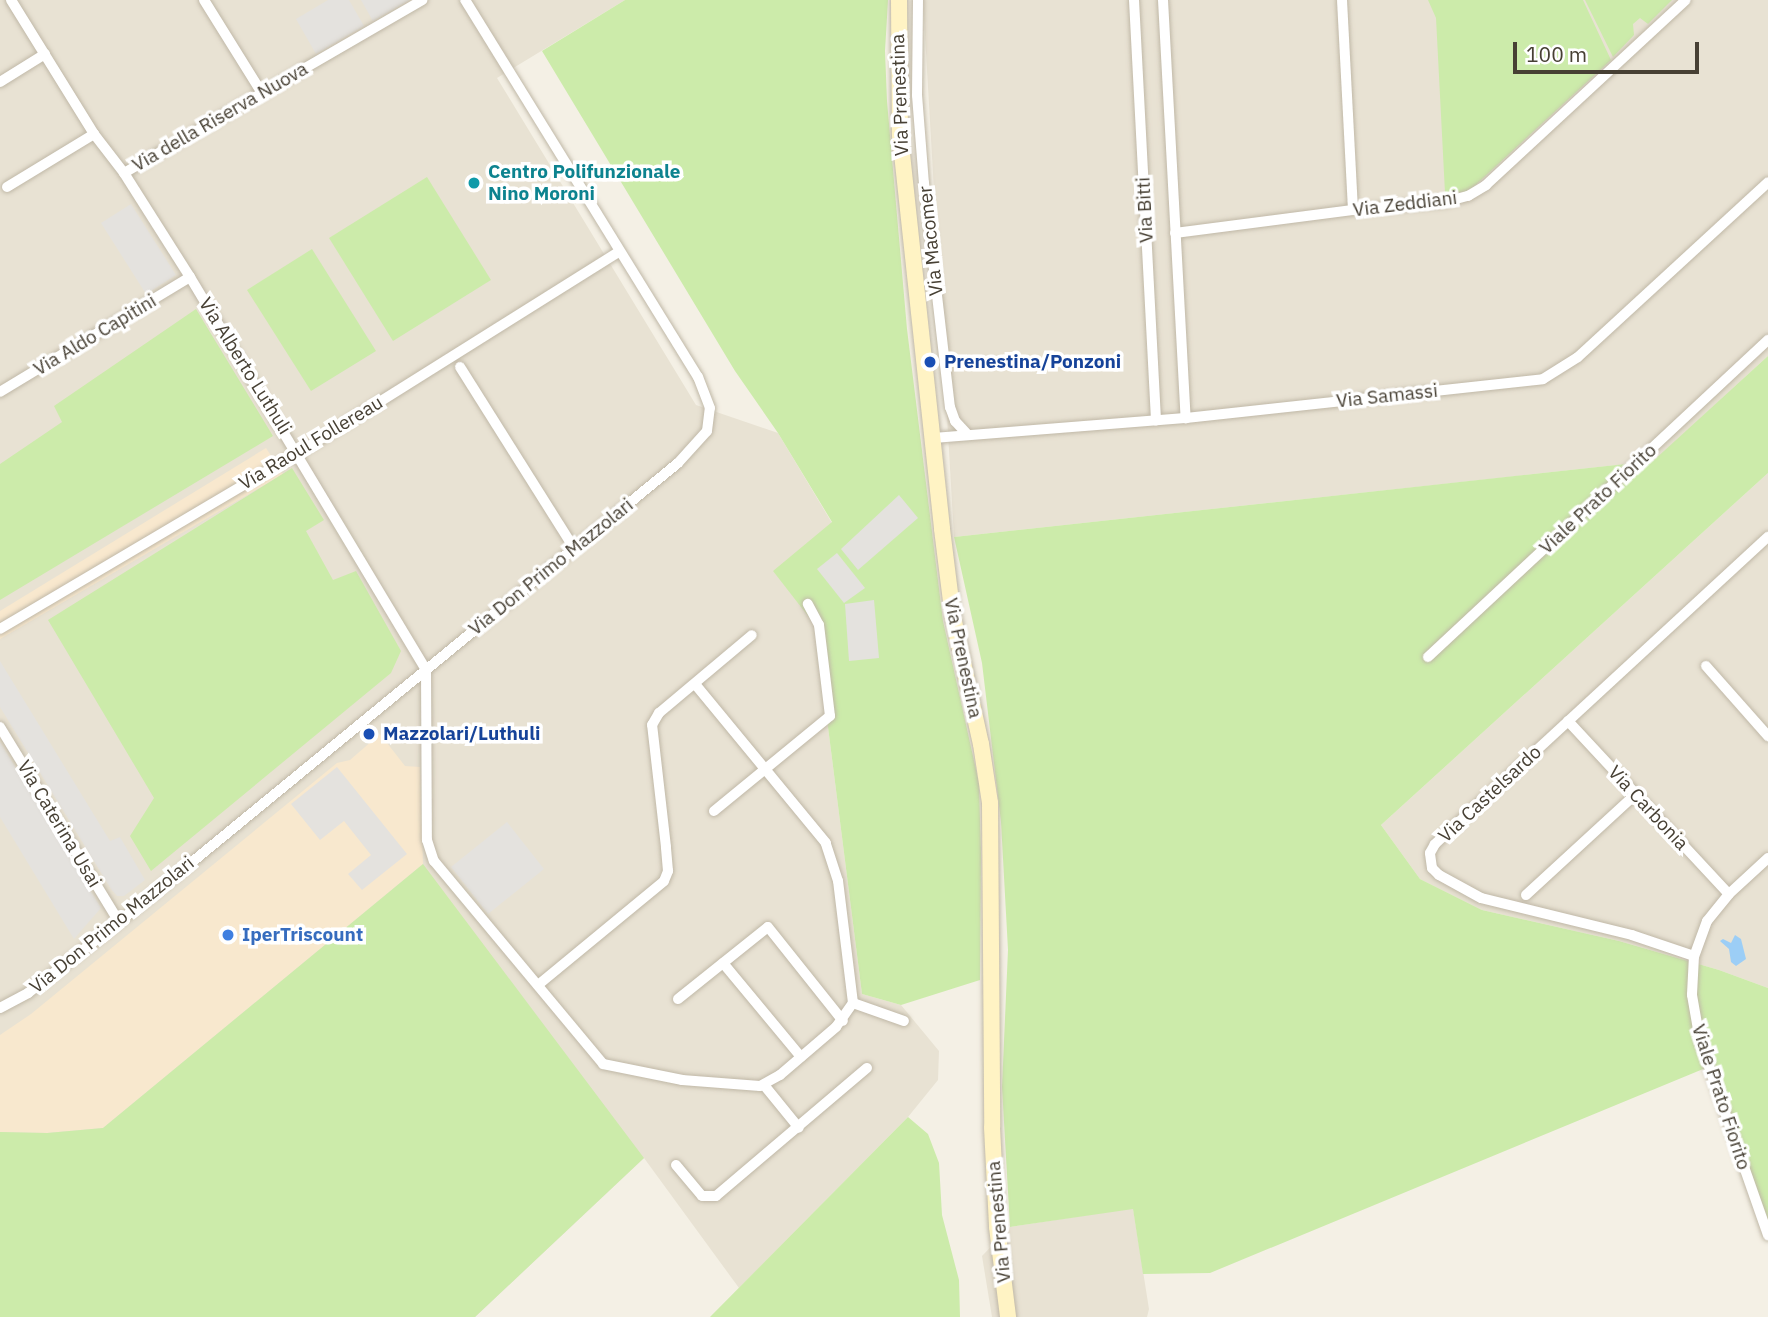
<!DOCTYPE html>
<html>
<head>
<meta charset="utf-8">
<style>
  body { margin:0 }
  #map { position:relative; width:1768px; height:1317px; overflow:hidden; background:#f4f0e5; font-family:"IBM Plex Sans",sans-serif }
  div>[style] { position:absolute }
  .residential>* { inset:0; background:#e8e2d3 }
  .commercial>* { inset:0; background:#f8e8ce }
  .green>* { inset:0; background:#ccebaa }
  .parking>* { inset:0; background:#e4e2de }
  .water>* { inset:0; background:#9ccef6 }
  .roads { filter:drop-shadow(0 0 2px #c0b8a7) drop-shadow(0 0 2px #c0b8a7) }
  .street>* { height:10px; margin:-5px; padding:0 5px; transform-origin:5px; border-radius:5px; background:#fff }
  .secondary>* { height:16px; margin:-8px; padding:0 8px; transform-origin:8px; border-radius:8px; background:#fff3c4 }
  .dots>* { width:19px; height:19px; translate:-50% -50%; box-sizing:border-box; border:4px solid #fff; border-radius:50% }
  span { translate:-50% -50%; white-space:nowrap; text-align:center; line-height:1.15; -webkit-text-stroke:7px #fff; paint-order:stroke }
  .street-label { font-size:19px; color:#474034 }
  .culture-label { font-size:19px; color:#0d838f; font-weight:700 }
  .left { translate:0 -50%; text-align:left }
  .transit-label { font-size:19px; color:#164399; font-weight:700 }
  .shop-label { font-size:19px; color:#366cbe; font-weight:700 }
  .scale { position:absolute; left:1513px; top:42px; width:186px; height:32px; box-sizing:border-box; border:4px solid #474034; border-top:0; padding-left:9px; font-size:21px; line-height:24px; white-space:nowrap; color:#474034; -webkit-text-stroke:5px #fff; paint-order:stroke }
</style>
</head>
<body>
<div id="map">
  <div class="residential">
    <i style="clip-path:polygon(0 0,625px 0,497px 78px,696px 405px,778px 433px,832px 523px,815px 625px,862px 994px,901px 1005px,939px 1051px,938px 1080px,908px 1117px,739px 1288px,644px 1158px,475px 1317px,0 1317px)"></i>
    <i style="clip-path:polygon(923px 0,1768px 0,1768px 356px,1654px 461px,954px 537px)"></i>
    <i style="clip-path:polygon(1768px 473px,1768px 988px,1719px 970px,1619px 941px,1482px 910px,1420px 879px,1381px 825px)"></i>
    <i style="clip-path:polygon(1133px 1208px,1149px 1309px,1147px 1317px,992px 1317px,982px 1256px,1010px 1227px)"></i>
  </div>
  <div class="commercial">
    <i style="clip-path:polygon(266px 448px,283px 474px,0 639px,0 611px)"></i>
    <i style="clip-path:polygon(380px 734px,405px 766px,420px 767px,423px 864px,103px 1128px,47px 1133px,0 1132px,0 1035px,31px 1014px,337px 763px,350px 760px)"></i>
  </div>
  <div class="green">
    <i style="clip-path:polygon(625px 0,888px 0,885px 51px,887px 101px,907px 329px,943px 621px,979px 783px,981px 854px,980px 980px,901px 1005px,862px 994px,815px 625px,773px 571px,832px 522px,778px 433px,735px 371px,542px 51px)"></i>
    <i style="clip-path:polygon(1428px 0,1583px 0,1611px 60px,1468px 192px,1445px 193px,1436px 18px)"></i>
    <i style="clip-path:polygon(1585px 0,1672px 0,1648px 24px,1640px 18px,1633px 24px,1634px 35px,1613px 57px)"></i>
    <i style="clip-path:polygon(427px 177px,491px 280px,393px 341px,329px 238px)"></i>
    <i style="clip-path:polygon(312px 249px,376px 351px,311px 391px,247px 290px)"></i>
    <i style="clip-path:polygon(196px 309px,273px 436px,0 600px,0 464px,62px 422px,54px 406px)"></i>
    <i style="clip-path:polygon(1768px 356px,1768px 473px,1381px 825px,1420px 879px,1482px 910px,1619px 941px,1719px 970px,1768px 988px,1768px 1235px,1708px 1067px,1210px 1273px,1143px 1274px,1133px 1209px,1010px 1227px,1002px 1087px,1008px 950px,1001px 822px,982px 663px,954px 537px,1653px 461px)"></i>
    <i style="clip-path:polygon(292px 468px,324px 520px,306px 531px,333px 580px,356px 571px,401px 651px,391px 673px,151px 871px,130px 836px,154px 798px,48px 620px)"></i>
    <i style="clip-path:polygon(423px 864px,644px 1158px,475px 1317px,0 1317px,0 1132px,47px 1133px,103px 1128px)"></i>
    <i style="clip-path:polygon(908px 1117px,928px 1134px,939px 1163px,942px 1215px,959px 1280px,960px 1317px,710px 1317px)"></i>
  </div>
  <div class="parking">
    <i style="clip-path:polygon(328px 0,349px 0,364px 26px,316px 54px,296px 19px)"></i>
    <i style="clip-path:polygon(361px 0,410px 0,373px 21px)"></i>
    <i style="clip-path:polygon(131px 204px,176px 275px,146px 294px,101px 223px)"></i>
    <i style="clip-path:polygon(899px 495px,918px 518px,858px 570px,841px 549px)"></i>
    <i style="clip-path:polygon(837px 553px,865px 588px,844px 603px,817px 569px)"></i>
    <i style="clip-path:polygon(874px 600px,879px 658px,849px 661px,845px 604px)"></i>
    <i style="clip-path:polygon(0 661px,110px 841px,120px 837px,145px 880px,124px 896px,117px 896px,111px 889px,0 707px)"></i>
    <i style="clip-path:polygon(0 742px,101px 908px,74px 939px,0 817px)"></i>
    <i style="clip-path:polygon(337px 767px,407px 854px,362px 890px,348px 874px,371px 855px,344px 821px,320px 840px,291px 804px)"></i>
    <i style="clip-path:polygon(507px 822px,544px 869px,488px 914px,451px 867px)"></i>
  </div>
  <div class="water">
    <i style="clip-path:polygon(1735px 935px,1741px 939px,1746px 959px,1736px 966px,1731px 962px,1729px 949px,1720px 941px,1723px 939px,1731px 943px)"></i>
  </div>
  <div class="roads">
    <div class="street">
      <i style="left:11px;top:0;width:158px;rotate:58.2deg"></i>
      <i style="left:94px;top:134px;width:49px;rotate:52.4deg"></i>
      <i style="left:124px;top:173px;width:123px;rotate:57.6deg"></i>
      <i style="left:190px;top:277px;width:458px;rotate:59deg"></i>
      <i style="left:426px;top:669px;width:171px;rotate:89.7deg"></i>
      <i style="left:427px;top:840px;width:22px;rotate:72deg"></i>
      <i style="left:434px;top:861px;width:264px;rotate:50.2deg"></i>
      <i style="left:603px;top:1064px;width:81px;rotate:11.4deg"></i>
      <i style="left:682px;top:1080px;width:78px;rotate:4.4deg"></i>
      <i style="left:760px;top:1086px;width:23px;rotate:-29deg"></i>
      <i style="left:780px;top:1075px;width:74px;rotate:-40.6deg"></i>
      <i style="left:836px;top:1027px;width:29px;rotate:-55deg"></i>
      <i style="left:853px;top:1003px;width:123px;rotate:-97deg"></i>
      <i style="left:838px;top:881px;width:40px;rotate:-108deg"></i>
      <i style="left:826px;top:843px;width:206px;rotate:-129.5deg"></i>
      <i style="left:204px;top:0;width:110px;rotate:58.1deg"></i>
      <i style="left:918px;top:0;width:95px;rotate:90.6deg"></i>
      <i style="left:917px;top:95px;width:88px;rotate:85.5deg"></i>
      <i style="left:924px;top:183px;width:226px;rotate:83.4deg"></i>
      <i style="left:950px;top:407px;width:15px;rotate:70deg"></i>
      <i style="left:955px;top:421px;width:18px;rotate:47deg"></i>
      <i style="left:1134px;top:0;width:421px;rotate:87deg"></i>
      <i style="left:1163px;top:0;width:419px;rotate:86.9deg"></i>
      <i style="left:1342px;top:0;width:210px;rotate:87deg"></i>
      <i style="left:0;top:82px;width:53px;rotate:-31.9deg"></i>
      <i style="left:124px;top:173px;width:345px;rotate:-30.1deg"></i>
      <i style="left:7px;top:187px;width:102px;rotate:-31.3deg"></i>
      <i style="left:1175px;top:233px;width:179px;rotate:-7.4deg"></i>
      <i style="left:1353px;top:210px;width:92px;rotate:-5deg"></i>
      <i style="left:1445px;top:202px;width:24px;rotate:-15deg"></i>
      <i style="left:1468px;top:196px;width:21px;rotate:-31deg"></i>
      <i style="left:1486px;top:185px;width:272px;rotate:-42.8deg"></i>
      <i style="left:460px;top:367px;width:214px;rotate:57.8deg"></i>
      <i style="left:0;top:392px;width:222px;rotate:-31.2deg"></i>
      <i style="left:932px;top:438px;width:255px;rotate:-4.5deg"></i>
      <i style="left:1186px;top:418px;width:359px;rotate:-6.2deg"></i>
      <i style="left:1543px;top:379px;width:41px;rotate:-32.2deg"></i>
      <i style="left:1578px;top:357px;width:258px;rotate:-42.6deg"></i>
      <i style="left:0;top:629px;width:346px;rotate:-30.6deg"></i>
      <i style="left:298px;top:453px;width:379px;rotate:-32.1deg"></i>
      <i style="left:1428px;top:657px;width:465px;rotate:-43deg"></i>
      <i style="left:1706px;top:666px;width:94px;rotate:48.5deg"></i>
      <i style="left:1568px;top:721px;width:236px;rotate:47.1deg"></i>
      <i style="left:0;top:727px;width:228px;rotate:58.6deg"></i>
      <i style="left:714px;top:811px;width:150px;rotate:-39.3deg"></i>
      <i style="left:830px;top:716px;width:92px;rotate:-96.9deg"></i>
      <i style="left:819px;top:625px;width:24px;rotate:-118deg"></i>
      <i style="left:1768px;top:858px;width:53px;rotate:137.3deg"></i>
      <i style="left:1729px;top:894px;width:35px;rotate:129deg"></i>
      <i style="left:1707px;top:921px;width:37px;rotate:110deg"></i>
      <i style="left:1694px;top:956px;width:39px;rotate:93deg"></i>
      <i style="left:1692px;top:995px;width:47px;rotate:80.1deg"></i>
      <i style="left:1700px;top:1041px;width:206px;rotate:70.7deg"></i>
      <i style="left:1526px;top:895px;width:149px;rotate:-42.6deg"></i>
      <i style="left:1694px;top:956px;width:65px;rotate:-161.3deg"></i>
      <i style="left:1632px;top:935px;width:155px;rotate:-166.2deg"></i>
      <i style="left:1481px;top:898px;width:48px;rotate:-151.3deg"></i>
      <i style="left:1439px;top:875px;width:10px;rotate:-135deg"></i>
      <i style="left:1432px;top:868px;width:15px;rotate:-98deg"></i>
      <i style="left:1430px;top:853px;width:10px;rotate:-61deg"></i>
      <i style="left:1435px;top:844px;width:453px;rotate:-42.7deg"></i>
      <i style="left:723px;top:963px;width:122px;rotate:50.3deg"></i>
      <i style="left:538px;top:985px;width:163px;rotate:-39.5deg"></i>
      <i style="left:664px;top:881px;width:11px;rotate:-68deg"></i>
      <i style="left:668px;top:871px;width:24px;rotate:-95deg"></i>
      <i style="left:666px;top:847px;width:123px;rotate:-96.5deg"></i>
      <i style="left:652px;top:725px;width:14px;rotate:-60deg"></i>
      <i style="left:659px;top:713px;width:121px;rotate:-40deg"></i>
      <i style="left:678px;top:999px;width:115px;rotate:-38.7deg"></i>
      <i style="left:768px;top:927px;width:120px;rotate:51.4deg"></i>
      <i style="left:853px;top:1003px;width:54px;rotate:19.4deg"></i>
      <i style="left:0;top:1008px;width:32px;rotate:-28deg"></i>
      <i style="left:28px;top:993px;width:115px;rotate:-38deg"></i>
      <i style="left:119px;top:922px;width:723px;rotate:-39.39deg"></i>
      <i style="left:678px;top:463px;width:43px;rotate:-47.8deg"></i>
      <i style="left:707px;top:431px;width:23px;rotate:-83deg"></i>
      <i style="left:710px;top:408px;width:33px;rotate:-111deg"></i>
      <i style="left:698px;top:377px;width:443px;rotate:-121.7deg"></i>
      <i style="left:764px;top:1085px;width:55px;rotate:50.9deg"></i>
      <i style="left:676px;top:1165px;width:40px;rotate:50deg"></i>
      <i style="left:702px;top:1196px;width:14px"></i>
      <i style="left:716px;top:1196px;width:198px;rotate:-40.3deg"></i>
    </div>
    <div class="secondary">
      <i style="left:899px;top:0;width:135px;rotate:89.6deg"></i>
      <i style="left:900px;top:135px;width:396px;rotate:83.9deg"></i>
      <i style="left:942px;top:529px;width:89px;rotate:82.9deg"></i>
      <i style="left:953px;top:617px;width:130px;rotate:77.6deg"></i>
      <i style="left:981px;top:744px;width:60px;rotate:81.3deg"></i>
      <i style="left:990px;top:803px;width:324px;rotate:89.6deg"></i>
      <i style="left:992px;top:1127px;width:100px;rotate:87.1deg"></i>
      <i style="left:997px;top:1227px;width:91px;rotate:83deg"></i>
    </div>
  </div>
  <div class="dots">
    <i style="left:474px;top:183px;background:#0f9aa8"></i>
    <i style="left:930px;top:362px;background:#1a4fb4"></i>
    <i style="left:369px;top:734px;background:#1a4fb4"></i>
    <i style="left:228px;top:935px;background:#3f7fe0"></i>
  </div>
  <div class="street-label">
    <span style="left:900px;top:95px;rotate:-92deg">Via Prenestina</span>
    <span style="left:220px;top:117px;rotate:-30deg">Via della Riserva Nuova</span>
    <span style="left:1405px;top:204px;rotate:-7deg">Via Zeddiani</span>
    <span style="left:1145px;top:210px;rotate:-93deg">Via Bitti</span>
    <span style="left:931px;top:241px;rotate:-96deg">Via Macomer</span>
    <span style="left:95px;top:335px;rotate:-31deg">Via Aldo Capitini</span>
    <span style="left:245px;top:366px;rotate:58deg">Via Alberto Luthuli</span>
    <span style="left:1387px;top:396px;rotate:-6deg">Via Samassi</span>
    <span style="left:311px;top:443px;rotate:-31deg">Via Raoul Follereau</span>
    <span style="left:1598px;top:499px;rotate:-43deg">Viale Prato Fiorito</span>
    <span style="left:551px;top:567px;rotate:-39deg">Via Don Primo Mazzolari</span>
    <span style="left:963px;top:658px;rotate:78deg">Via Prenestina</span>
    <span style="left:1490px;top:794px;rotate:-43deg">Via Castelsardo</span>
    <span style="left:1648px;top:808px;rotate:47deg">Via Carbonia</span>
    <span style="left:59px;top:824px;rotate:59deg">Via Caterina Usai</span>
    <span style="left:112px;top:925px;rotate:-39deg">Via Don Primo Mazzolari</span>
    <span style="left:1721px;top:1097px;rotate:72deg">Viale Prato Fiorito</span>
    <span style="left:999px;top:1222px;rotate:-95deg">Via Prenestina</span>
  </div>
  <div class="culture-label">
    <span class="left" style="left:488px;top:183px">Centro Polifunzionale<br>Nino Moroni</span>
  </div>
  <div class="transit-label">
    <span class="left" style="left:944px;top:362px">Prenestina/Ponzoni</span>
    <span class="left" style="left:383px;top:734px">Mazzolari/Luthuli</span>
  </div>
  <div class="shop-label">
    <span class="left" style="left:242px;top:935px">IperTriscount</span>
  </div>
  <div class="scale">100 m</div>
</div>
</body>
</html>
